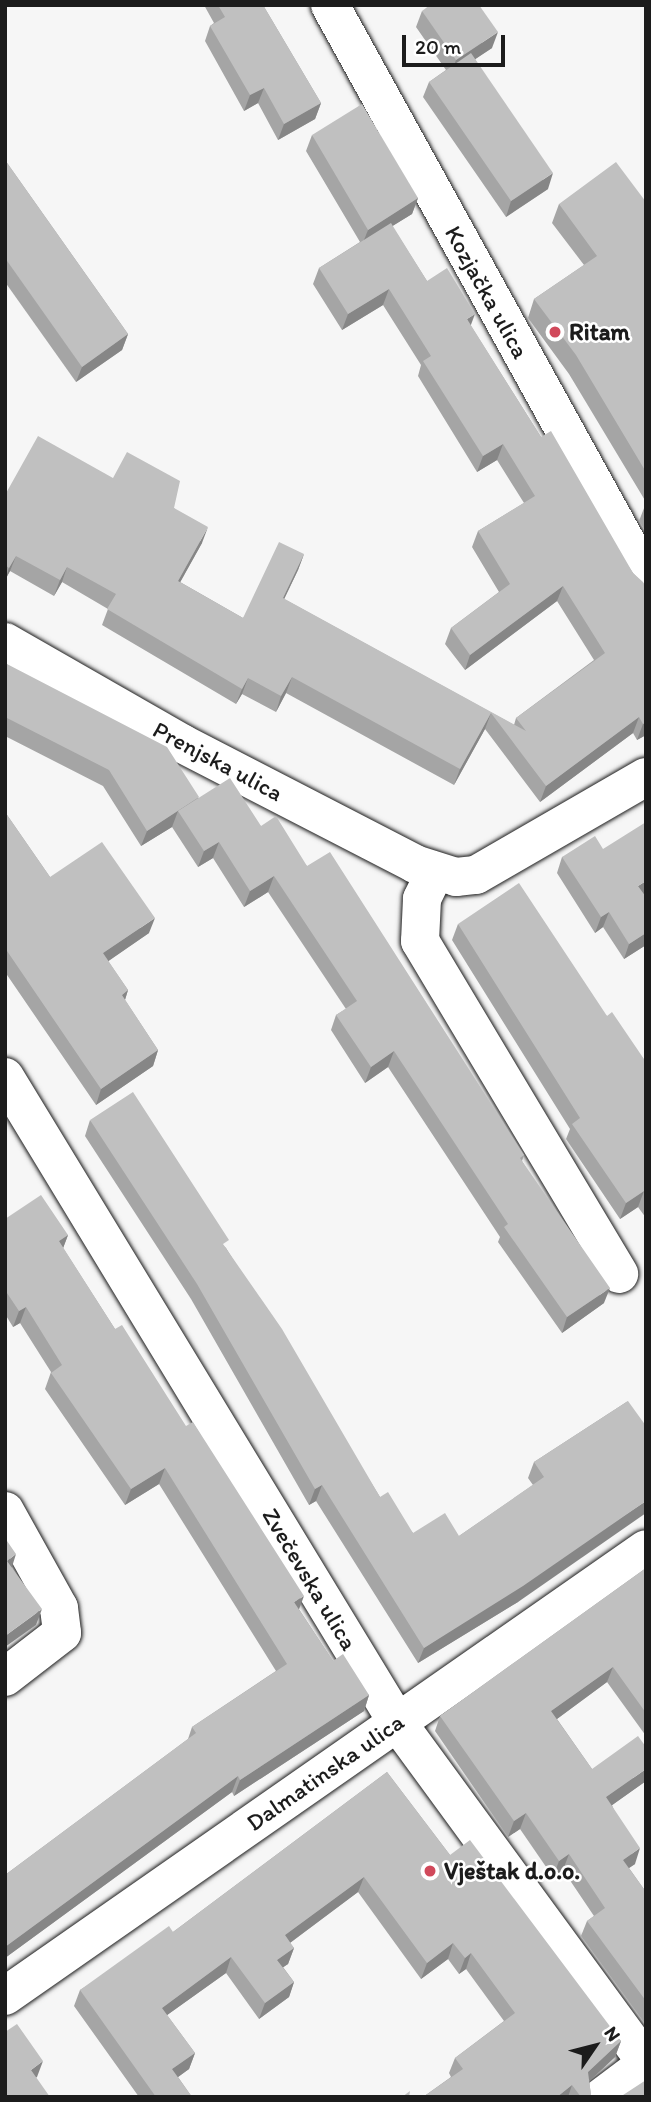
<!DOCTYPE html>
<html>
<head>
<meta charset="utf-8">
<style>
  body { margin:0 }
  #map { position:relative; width:651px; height:2102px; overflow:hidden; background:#f6f6f6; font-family:Itim,sans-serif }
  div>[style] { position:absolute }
  .roads { filter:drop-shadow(0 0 2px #1c1c1c) drop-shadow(0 0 2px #1c1c1c) }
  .minor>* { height:38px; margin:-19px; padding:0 19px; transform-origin:19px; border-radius:19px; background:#fff }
  .wall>* { inset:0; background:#a5a5a5 }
  .shaded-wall>* { inset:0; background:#868686 }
  .building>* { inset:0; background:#c0c0c0 }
  .dots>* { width:19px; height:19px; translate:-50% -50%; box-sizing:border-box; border:4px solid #fff; border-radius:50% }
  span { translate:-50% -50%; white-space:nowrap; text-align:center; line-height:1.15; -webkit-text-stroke:5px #fff; paint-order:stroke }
  .street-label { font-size:24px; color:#1c1c1c }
  .poi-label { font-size:24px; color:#1c1c1c; font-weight:700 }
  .left { translate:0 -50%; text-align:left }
  .frame { position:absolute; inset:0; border:7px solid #1c1c1c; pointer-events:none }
  .north { position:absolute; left:560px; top:2011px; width:70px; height:70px; -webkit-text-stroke:5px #fff; paint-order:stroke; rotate:55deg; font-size:19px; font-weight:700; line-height:28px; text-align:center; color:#1c1c1c }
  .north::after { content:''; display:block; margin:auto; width:24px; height:32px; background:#1c1c1c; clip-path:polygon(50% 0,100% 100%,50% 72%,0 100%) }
  .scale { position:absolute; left:402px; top:35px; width:103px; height:32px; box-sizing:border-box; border:4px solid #1c1c1c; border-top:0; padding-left:9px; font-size:21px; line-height:24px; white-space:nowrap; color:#1c1c1c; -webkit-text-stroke:5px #fff; paint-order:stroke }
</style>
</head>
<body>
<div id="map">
  <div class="roads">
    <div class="minor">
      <i style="left:330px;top:5px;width:654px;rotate:61.12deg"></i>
      <i style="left:5px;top:642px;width:203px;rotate:29.8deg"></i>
      <i style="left:181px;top:743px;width:263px;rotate:27.3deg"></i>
      <i style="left:415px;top:864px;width:43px;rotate:17.6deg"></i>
      <i style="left:456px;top:877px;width:20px;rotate:-6deg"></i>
      <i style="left:476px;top:875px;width:196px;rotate:-30deg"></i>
      <i style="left:435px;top:872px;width:30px;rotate:116deg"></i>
      <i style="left:422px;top:899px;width:42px;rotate:92.7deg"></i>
      <i style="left:420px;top:941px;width:388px;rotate:59.1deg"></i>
      <i style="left:5px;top:1077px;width:755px;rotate:58.71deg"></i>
      <i style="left:397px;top:1722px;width:421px;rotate:53.8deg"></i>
      <i style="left:5px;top:1511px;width:111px;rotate:60.9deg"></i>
      <i style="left:59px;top:1608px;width:25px;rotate:83deg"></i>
      <i style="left:62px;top:1633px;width:72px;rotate:142.3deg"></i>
      <i style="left:5px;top:1996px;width:781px;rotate:-34.89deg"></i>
      <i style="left:602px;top:2097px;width:55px;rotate:-36.9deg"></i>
    </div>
  </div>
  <div class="wall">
    <i style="clip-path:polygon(204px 5px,263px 5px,321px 103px,315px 119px,278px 140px,258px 103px,244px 111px,205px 41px,210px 26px,214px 23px)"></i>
    <i style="clip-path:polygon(422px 11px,492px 48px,475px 59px,548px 189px,506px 217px,423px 97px,429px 82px,446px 70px,416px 27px)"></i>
    <i style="clip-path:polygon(312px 135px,418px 198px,412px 214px,392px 226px,427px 281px,471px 326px,541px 437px,633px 573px,646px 587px,646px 735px,637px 740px,633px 733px,540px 802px,485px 729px,454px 785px,286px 693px,276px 712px,242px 694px,236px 704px,102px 625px,108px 609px,62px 582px,54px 596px,10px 571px,5px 580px,5px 495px,113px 478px,174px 508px,202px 543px,180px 582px,243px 618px,304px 554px,298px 570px,284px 599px,514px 725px,516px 718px,594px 660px,557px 601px,465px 670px,445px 644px,451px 628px,499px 592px,472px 547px,478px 531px,524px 503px,497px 460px,477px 472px,418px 376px,421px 365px,383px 305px,342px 330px,313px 284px,319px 268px,360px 242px,306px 151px)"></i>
    <i style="clip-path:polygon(5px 160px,128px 334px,122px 350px,76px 382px,5px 282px)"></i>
    <i style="clip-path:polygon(646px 202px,646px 502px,569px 374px,528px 318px,534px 299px,584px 265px,552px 223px,559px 204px)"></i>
    <i style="clip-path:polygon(646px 503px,646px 532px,639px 521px)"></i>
    <i style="clip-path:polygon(5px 663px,199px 798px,261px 826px,307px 866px,524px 1155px,522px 1161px,604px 1303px,562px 1333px,498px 1242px,500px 1237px,388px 1067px,365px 1083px,331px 1030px,336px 1015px,346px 1009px,268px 892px,244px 907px,213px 858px,198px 867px,172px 827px,141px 846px,103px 786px,5px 736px)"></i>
    <i style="clip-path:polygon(5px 812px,50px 877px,149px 933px,108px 961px,128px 990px,125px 1000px,158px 1050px,153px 1066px,96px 1105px,5px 972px)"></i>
    <i style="clip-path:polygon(603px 849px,646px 897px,646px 945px,624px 959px,603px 927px,595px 933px,557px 873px,562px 857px)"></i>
    <i style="clip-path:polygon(458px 924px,607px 1016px,646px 1062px,646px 1218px,638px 1207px,620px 1219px,566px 1139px,570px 1129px,452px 940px)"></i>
    <i style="clip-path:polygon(90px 1120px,226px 1248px,380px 1497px,413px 1533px,459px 1536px,533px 1485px,528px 1478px,534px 1462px,628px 1401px,518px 1602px,418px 1663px,316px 1501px,309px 1505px,191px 1299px,85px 1136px)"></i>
    <i style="clip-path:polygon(5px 1219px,68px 1235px,63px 1248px,115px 1329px,333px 1661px,369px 1695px,364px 1711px,234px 1796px,232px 1792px,5px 1958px,5px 1875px,188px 1739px,192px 1727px,276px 1671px,159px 1484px,125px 1505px,45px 1389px,51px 1372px,20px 1323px,13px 1327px,5px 1314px)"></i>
    <i style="clip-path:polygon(646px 1568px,646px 1736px,607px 1682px,557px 1719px,592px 1769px,646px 1781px,612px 1805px,635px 1864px,629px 1868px,646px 1892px,646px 2025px,581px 1936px,587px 1921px,594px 1916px,563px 1870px,553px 1877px,520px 1829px,508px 1837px,435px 1731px,440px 1716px)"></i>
    <i style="clip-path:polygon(387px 1772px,450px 1855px,621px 2041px,615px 2057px,589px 2081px,591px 2095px,596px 2097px,423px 2097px,451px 2077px,449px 2073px,455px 2058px,504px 2021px,466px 1969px,459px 1974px,448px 1959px,421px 1979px,358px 1892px,290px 1943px,294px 1948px,288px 1964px,283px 1967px,294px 1982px,289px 1997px,259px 2019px,226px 1973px,167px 2015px,195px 2053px,189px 2069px,178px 2077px,192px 2097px,139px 2097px,74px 2006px,80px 1990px,173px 1932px)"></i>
  </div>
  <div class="shaded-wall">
    <i style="clip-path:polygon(498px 32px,492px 48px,450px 76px,456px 60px)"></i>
    <i style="clip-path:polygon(264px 88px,258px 103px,244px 111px,250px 95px)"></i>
    <i style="clip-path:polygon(321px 103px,315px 119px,278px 140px,284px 124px)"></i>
    <i style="clip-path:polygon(553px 173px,548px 189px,506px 217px,511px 201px)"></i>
    <i style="clip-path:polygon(418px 198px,412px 214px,362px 245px,368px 230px)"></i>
    <i style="clip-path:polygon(389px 289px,383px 305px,342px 330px,348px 314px)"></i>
    <i style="clip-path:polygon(475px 314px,469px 330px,467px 319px)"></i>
    <i style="clip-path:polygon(128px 334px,122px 350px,76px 382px,82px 367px)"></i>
    <i style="clip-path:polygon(503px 444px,497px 460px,477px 472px,483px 456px)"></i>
    <i style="clip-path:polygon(208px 527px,202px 543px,172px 597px,178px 581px)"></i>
    <i style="clip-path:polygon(304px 554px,298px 570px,277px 614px,283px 598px)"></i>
    <i style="clip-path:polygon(16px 556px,10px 571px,5px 580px,9px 568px)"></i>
    <i style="clip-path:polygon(67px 567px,62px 582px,54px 596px,60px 580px)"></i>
    <i style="clip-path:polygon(563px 586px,557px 601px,465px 670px,470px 655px)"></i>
    <i style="clip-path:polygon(292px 677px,286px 693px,276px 712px,281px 696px)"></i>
    <i style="clip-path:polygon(248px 678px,242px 694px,236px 704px,242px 689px)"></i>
    <i style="clip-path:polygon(491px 713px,485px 729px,454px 785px,460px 769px)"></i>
    <i style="clip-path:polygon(639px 717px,633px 733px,540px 802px,546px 786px)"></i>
    <i style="clip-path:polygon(646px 722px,646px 735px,637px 740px,643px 724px)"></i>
    <i style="clip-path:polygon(199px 797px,178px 811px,172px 827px,141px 846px,147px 831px)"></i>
    <i style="clip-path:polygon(219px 842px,213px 858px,198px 867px,204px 851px)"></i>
    <i style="clip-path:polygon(274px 876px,268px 892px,244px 907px,250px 891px)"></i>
    <i style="clip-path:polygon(646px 881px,646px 893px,633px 902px,638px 886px)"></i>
    <i style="clip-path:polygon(609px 912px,603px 927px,595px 933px,601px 917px)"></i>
    <i style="clip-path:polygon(155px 918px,149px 933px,97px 969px,103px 953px)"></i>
    <i style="clip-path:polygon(646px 933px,646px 945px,624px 959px,629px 944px)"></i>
    <i style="clip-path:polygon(128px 990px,123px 1006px,122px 995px)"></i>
    <i style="clip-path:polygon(158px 1050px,153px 1066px,96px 1105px,101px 1089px)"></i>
    <i style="clip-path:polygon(394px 1051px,388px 1067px,365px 1083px,371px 1067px)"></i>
    <i style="clip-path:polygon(644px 1191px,638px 1207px,620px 1219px,626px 1203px)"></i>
    <i style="clip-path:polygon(68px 1235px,62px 1251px,59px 1241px)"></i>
    <i style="clip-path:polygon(610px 1288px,604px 1303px,562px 1333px,567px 1317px)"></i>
    <i style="clip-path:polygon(26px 1307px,20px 1323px,13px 1327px,19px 1311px)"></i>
    <i style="clip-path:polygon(165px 1468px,159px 1484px,125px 1505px,131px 1489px)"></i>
    <i style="clip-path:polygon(322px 1485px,316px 1501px,309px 1505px,315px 1489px)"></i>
    <i style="clip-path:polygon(646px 1501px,646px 1513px,518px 1602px,418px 1663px,424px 1648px)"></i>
    <i style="clip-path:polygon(16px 1554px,11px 1570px,7px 1561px)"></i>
    <i style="clip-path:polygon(304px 1596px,298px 1612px,294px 1602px)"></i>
    <i style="clip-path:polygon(42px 1609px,36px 1625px,5px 1647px,5px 1636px)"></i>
    <i style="clip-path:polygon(613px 1667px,607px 1682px,546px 1727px,551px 1711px)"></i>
    <i style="clip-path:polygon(369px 1695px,364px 1711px,234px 1796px,240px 1780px)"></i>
    <i style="clip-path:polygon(646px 1769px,646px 1781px,601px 1813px,606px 1797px)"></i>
    <i style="clip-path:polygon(238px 1776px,232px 1792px,5px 1958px,5px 1947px)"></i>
    <i style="clip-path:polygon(526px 1813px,520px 1829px,508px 1837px,514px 1821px)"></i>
    <i style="clip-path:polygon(640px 1848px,635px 1864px,617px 1876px,623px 1860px)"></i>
    <i style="clip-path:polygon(569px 1854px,563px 1870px,553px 1877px,559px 1861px)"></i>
    <i style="clip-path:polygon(364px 1877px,358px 1892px,279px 1951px,285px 1935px)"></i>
    <i style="clip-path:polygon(453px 1943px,448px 1959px,421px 1979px,427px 1963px)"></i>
    <i style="clip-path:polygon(294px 1948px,288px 1964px,272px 1975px,277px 1960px)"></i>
    <i style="clip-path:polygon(471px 1953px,466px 1969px,459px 1974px,465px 1958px)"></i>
    <i style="clip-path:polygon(231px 1957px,226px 1973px,156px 2023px,162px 2008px)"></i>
    <i style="clip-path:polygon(294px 1982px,289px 1997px,259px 2019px,265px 2003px)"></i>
    <i style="clip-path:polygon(621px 2041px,615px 2057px,582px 2088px,588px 2072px)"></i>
    <i style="clip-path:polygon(195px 2053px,189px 2069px,167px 2085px,172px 2069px)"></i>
    <i style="clip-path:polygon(43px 2061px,37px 2077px,25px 2086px,31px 2070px)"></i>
    <i style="clip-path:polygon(572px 2085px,568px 2097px,557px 2097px)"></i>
  </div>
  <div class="building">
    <i style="clip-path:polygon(218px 5px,263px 5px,321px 103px,284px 124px,264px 88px,250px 95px,210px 26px,225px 17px)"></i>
    <i style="clip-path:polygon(430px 5px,479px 5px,498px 32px,456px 60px,422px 11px)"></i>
    <i style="clip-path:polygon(471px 53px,553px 173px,511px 201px,429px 82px)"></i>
    <i style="clip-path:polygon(362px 104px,418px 198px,368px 230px,312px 135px)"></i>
    <i style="clip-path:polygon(5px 160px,128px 334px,82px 367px,5px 258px)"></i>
    <i style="clip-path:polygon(616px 162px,646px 202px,646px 472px,576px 355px,534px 299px,597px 256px,559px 204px)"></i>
    <i style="clip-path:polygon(391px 223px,427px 281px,447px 268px,475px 314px,467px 319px,541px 437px,551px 431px,633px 573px,643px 582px,646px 587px,646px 722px,643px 724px,639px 717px,546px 786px,491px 713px,460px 769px,292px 677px,281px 696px,248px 678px,242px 689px,107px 609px,116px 594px,67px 567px,60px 580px,16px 556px,9px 568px,5px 565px,5px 495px,38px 436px,113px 478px,127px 452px,180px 481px,174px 508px,208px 527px,178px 581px,243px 618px,279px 542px,304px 554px,283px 598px,526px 731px,516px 718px,605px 653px,563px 586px,470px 655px,451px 628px,510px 584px,478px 531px,535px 496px,503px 444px,483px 456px,423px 361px,431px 356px,389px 289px,348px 314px,319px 268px)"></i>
    <i style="clip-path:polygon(5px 663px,167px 747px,199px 797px,147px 831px,109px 770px,5px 717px)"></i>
    <i style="clip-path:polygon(230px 778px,261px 826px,276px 816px,307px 866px,330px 852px,524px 1155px,520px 1158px,610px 1288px,567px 1317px,504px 1227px,508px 1224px,394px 1051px,371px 1067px,336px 1015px,357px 1001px,274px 876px,250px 891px,219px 842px,204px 851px,178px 811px)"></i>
    <i style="clip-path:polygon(5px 812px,50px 877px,102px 842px,155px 918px,103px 953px,128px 990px,122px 995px,158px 1050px,101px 1089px,5px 948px)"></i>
    <i style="clip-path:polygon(646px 822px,646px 881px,638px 886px,646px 897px,646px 933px,629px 944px,609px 912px,601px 917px,562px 857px,595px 836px,603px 849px)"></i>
    <i style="clip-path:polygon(519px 883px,607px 1016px,612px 1012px,646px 1062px,646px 1194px,644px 1191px,626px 1203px,572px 1124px,580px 1118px,458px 924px)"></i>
    <i style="clip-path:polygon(133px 1092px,229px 1240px,223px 1244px,282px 1329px,380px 1497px,388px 1492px,413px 1533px,445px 1513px,459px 1536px,544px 1477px,534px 1462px,628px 1401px,646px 1426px,646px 1501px,523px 1586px,424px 1648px,322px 1485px,315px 1489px,197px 1284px,90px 1120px)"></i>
    <i style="clip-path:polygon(41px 1195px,68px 1235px,59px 1241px,115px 1329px,122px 1325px,186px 1426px,193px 1422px,304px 1596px,294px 1602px,333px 1661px,343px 1654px,369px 1695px,240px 1780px,238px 1776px,5px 1947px,5px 1875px,196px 1733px,192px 1727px,287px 1664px,165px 1468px,131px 1489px,51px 1373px,62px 1365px,26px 1307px,19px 1311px,5px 1290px,5px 1219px)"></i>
    <i style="clip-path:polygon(5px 1538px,16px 1554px,7px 1561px,42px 1609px,5px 1636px)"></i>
    <i style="clip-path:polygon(646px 1568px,646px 1713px,613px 1667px,551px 1711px,592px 1769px,638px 1736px,646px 1747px,646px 1769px,606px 1797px,640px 1848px,623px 1860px,646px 1892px,646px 2001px,587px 1921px,605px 1908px,569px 1854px,559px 1861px,526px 1813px,514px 1821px,440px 1716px)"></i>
    <i style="clip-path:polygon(387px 1772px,450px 1855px,470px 1840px,621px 2041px,588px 2072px,591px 2095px,596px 2097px,581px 2097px,572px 2085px,557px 2097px,423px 2097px,463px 2069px,455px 2058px,515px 2013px,471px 1953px,465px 1958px,453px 1943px,427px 1963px,364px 1877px,285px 1935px,294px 1948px,277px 1960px,294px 1982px,265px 2003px,231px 1957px,162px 2008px,195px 2053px,172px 2069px,192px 2097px,156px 2097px,80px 1990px,169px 1926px,173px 1932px)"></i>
    <i style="clip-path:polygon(17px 2024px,43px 2061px,31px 2070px,50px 2097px,5px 2097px,5px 2032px)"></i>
    <i style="clip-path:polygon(646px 2080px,646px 2097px,620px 2097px)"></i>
    <i style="clip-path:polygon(410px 2091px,409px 2097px,402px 2097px)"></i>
  </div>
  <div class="dots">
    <i style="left:555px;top:332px;background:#d1495b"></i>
    <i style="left:430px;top:1871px;background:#d1495b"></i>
  </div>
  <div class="street-label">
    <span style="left:487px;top:292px;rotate:61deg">Kozjačka ulica</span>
    <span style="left:218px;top:761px;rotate:28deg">Prenjska ulica</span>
    <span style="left:310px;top:1579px;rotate:59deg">Zvečevska ulica</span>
    <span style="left:325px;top:1772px;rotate:-35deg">Dalmatinska ulica</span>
  </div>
  <div class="poi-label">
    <span class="left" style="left:569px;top:332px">Ritam</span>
    <span class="left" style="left:444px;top:1871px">Vještak d.o.o.</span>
  </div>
  <div class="frame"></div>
  <div class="north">N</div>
  <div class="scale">20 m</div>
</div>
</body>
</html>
